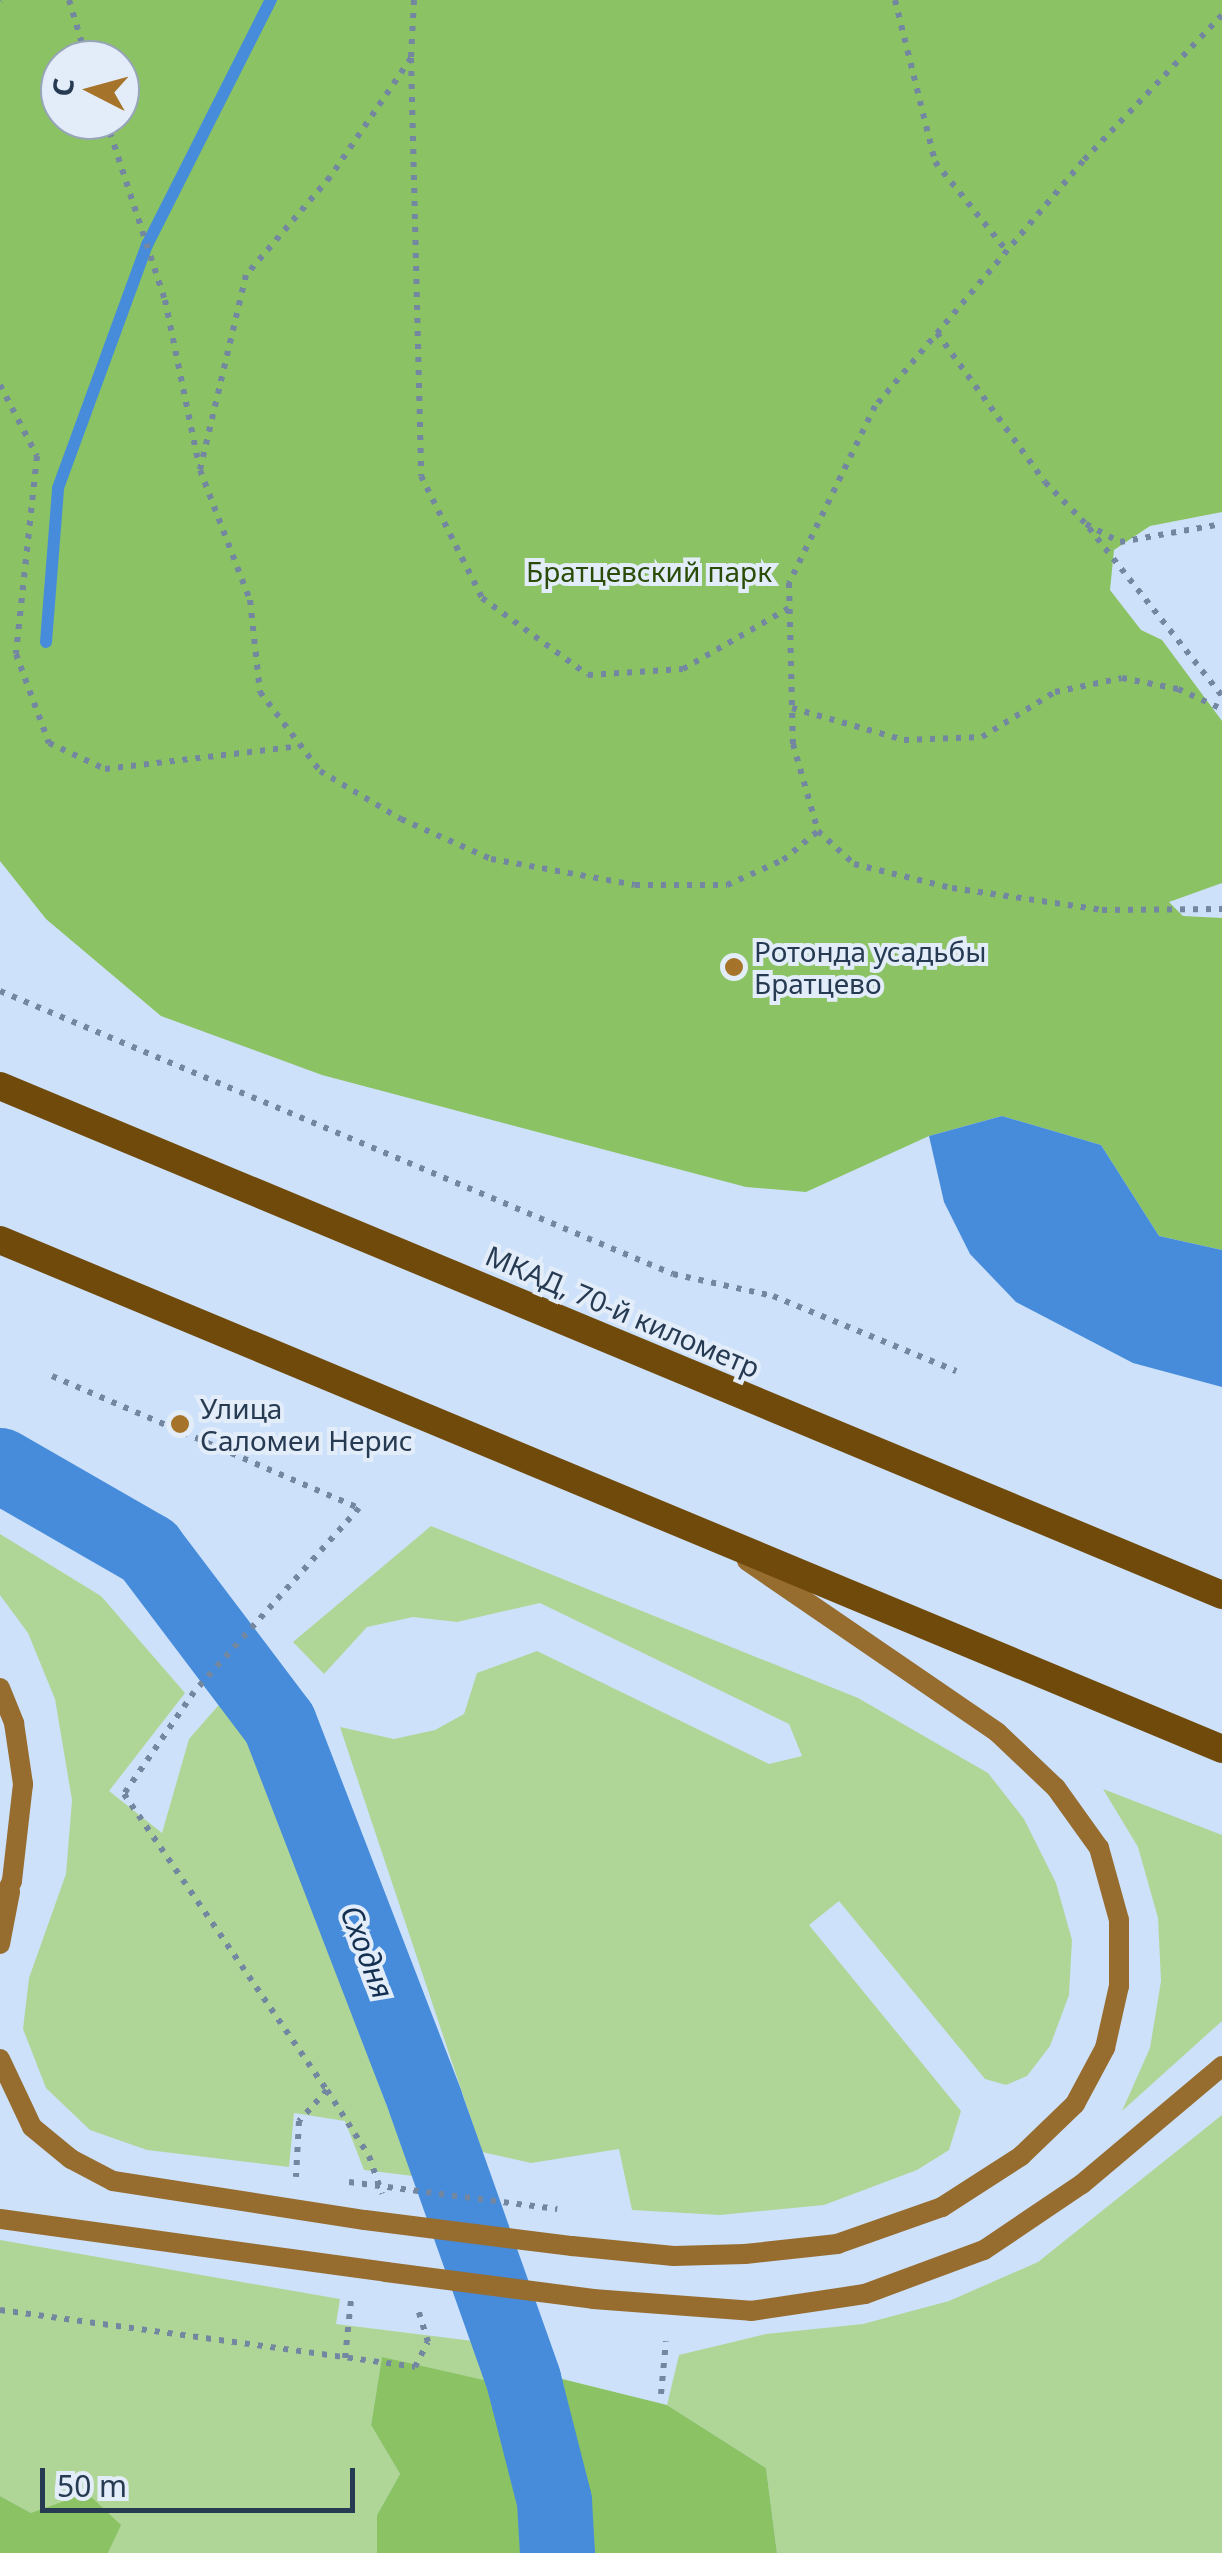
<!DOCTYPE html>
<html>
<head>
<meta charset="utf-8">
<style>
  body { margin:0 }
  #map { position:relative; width:1222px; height:2553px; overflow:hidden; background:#cde1fa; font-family:"Noto Sans",sans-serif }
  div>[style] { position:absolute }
  .green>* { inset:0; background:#b0d697 }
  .forest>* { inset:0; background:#8bc263 }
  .water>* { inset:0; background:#478cdb }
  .stream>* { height:12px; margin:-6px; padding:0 6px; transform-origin:6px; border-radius:6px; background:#478cdb }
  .river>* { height:75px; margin:-37.5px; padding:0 37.5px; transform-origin:37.5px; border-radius:37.5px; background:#478cdb }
  .path>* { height:6px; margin-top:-3px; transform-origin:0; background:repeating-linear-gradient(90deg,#7387a0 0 5px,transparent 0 13px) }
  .secondary>* { height:20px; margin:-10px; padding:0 10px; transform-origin:10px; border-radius:10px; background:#976c2f }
  .trunk>* { height:28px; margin:-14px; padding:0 14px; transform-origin:14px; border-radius:14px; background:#704a0a }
  .path-bridge>* { height:6px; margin-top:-3px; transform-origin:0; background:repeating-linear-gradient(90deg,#7387a0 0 5px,transparent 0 13px) }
  .secondary-bridge>* { height:20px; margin:-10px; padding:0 10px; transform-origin:10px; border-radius:10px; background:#976c2f }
  .dots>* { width:28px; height:28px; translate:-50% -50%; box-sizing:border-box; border:5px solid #e3edfa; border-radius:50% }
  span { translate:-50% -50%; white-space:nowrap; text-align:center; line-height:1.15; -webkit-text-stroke:8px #e3edfa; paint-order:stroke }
  .park-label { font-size:28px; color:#2a4c07 }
  .poi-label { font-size:28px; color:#263a52 }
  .left { translate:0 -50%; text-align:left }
  .street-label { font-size:28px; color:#263a52 }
  .water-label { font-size:30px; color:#143050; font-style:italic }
  .north { position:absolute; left:40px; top:40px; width:100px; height:100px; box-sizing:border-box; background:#e3edfa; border:2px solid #97a5b7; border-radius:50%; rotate:276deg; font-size:28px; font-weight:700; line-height:40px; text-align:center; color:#263a52 }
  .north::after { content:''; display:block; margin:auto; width:35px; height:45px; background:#a57329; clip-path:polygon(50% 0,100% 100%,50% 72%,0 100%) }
  .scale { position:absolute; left:40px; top:2468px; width:315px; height:45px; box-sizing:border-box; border:5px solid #263a52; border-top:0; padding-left:12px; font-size:30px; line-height:35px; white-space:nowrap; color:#263a52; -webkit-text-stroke:8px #e3edfa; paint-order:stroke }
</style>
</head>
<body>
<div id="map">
  <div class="green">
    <i style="clip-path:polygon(431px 1526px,858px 1698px,988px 1773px,1024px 1819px,1056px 1883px,1072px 1940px,1069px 1995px,1050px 2046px,1027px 2076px,1006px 2085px,985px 2079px,839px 1901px,809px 1925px,961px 2111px,949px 2150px,917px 2170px,824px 2205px,720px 2215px,632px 2210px,619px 2149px,531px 2163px,482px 2152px,340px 1727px,394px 1739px,435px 1730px,464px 1714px,477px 1673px,537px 1651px,769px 1764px,802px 1756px,789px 1724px,540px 1603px,457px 1622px,413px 1617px,367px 1627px,324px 1674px,293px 1642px)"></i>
    <i style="clip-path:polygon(0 1534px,101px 1596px,185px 1693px,109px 1791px,162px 1833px,189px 1739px,224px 1699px,257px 1755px,413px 2176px,364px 2170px,345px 2121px,294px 2113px,289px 2167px,147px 2150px,90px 2130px,46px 2088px,23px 2029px,29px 1978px,66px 1874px,72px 1800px,55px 1699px,28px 1633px,0 1595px)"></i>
    <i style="clip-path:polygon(1103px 1789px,1222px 1835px,1222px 2021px,1122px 2111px,1150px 2048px,1161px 1981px,1158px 1918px,1138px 1847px)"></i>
    <i style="clip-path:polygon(1222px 2115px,1222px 2553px,777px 2553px,766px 2468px,667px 2405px,679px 2355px,766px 2334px,863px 2324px,949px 2301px,1038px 2262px)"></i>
    <i style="clip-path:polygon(0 2240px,340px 2299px,336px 2324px,481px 2342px,493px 2382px,382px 2358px,371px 2425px,400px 2474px,377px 2515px,377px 2553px,108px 2553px,120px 2525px,31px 2513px,0 2496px)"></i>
  </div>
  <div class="forest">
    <i style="clip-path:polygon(evenodd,0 0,1222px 0,1222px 512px,1150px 526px,1114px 550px,1110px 590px,1141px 630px,1162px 640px,1222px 721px,1222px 883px,1169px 902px,1183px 916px,1222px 918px,1222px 1250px,1159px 1236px,1101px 1145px,1002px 1116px,929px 1136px,806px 1192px,746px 1187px,322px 1075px,161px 1016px,46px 919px,0 861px,0 0,60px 60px,120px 60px,120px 120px,60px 120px,60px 60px)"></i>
    <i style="clip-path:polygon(382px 2357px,493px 2382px,522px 2483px,522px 2553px,377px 2553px,377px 2515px,400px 2474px,371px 2425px)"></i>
    <i style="clip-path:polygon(550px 2376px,667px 2405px,766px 2468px,777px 2553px,595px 2553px)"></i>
    <i style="clip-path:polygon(87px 2493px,121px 2525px,108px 2553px,0 2553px,0 2496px,31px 2513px)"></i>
  </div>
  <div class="water">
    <i style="clip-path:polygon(1002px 1116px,1101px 1145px,1159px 1236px,1222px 1250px,1222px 1387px,1133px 1363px,1016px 1302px,970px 1254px,944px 1202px,929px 1136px)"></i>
    <i style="clip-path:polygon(550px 2376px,590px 2519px,595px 2553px,522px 2553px,522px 2483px,493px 2382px)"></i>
  </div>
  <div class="stream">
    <i style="left:46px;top:642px;width:154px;rotate:-85.5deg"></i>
    <i style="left:58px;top:488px;width:259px;rotate:-69.9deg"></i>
    <i style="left:147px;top:245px;width:275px;rotate:-63.2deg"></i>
  </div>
  <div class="river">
    <i style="left:0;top:1465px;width:171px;rotate:29.9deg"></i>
    <i style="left:148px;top:1550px;width:217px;rotate:52.9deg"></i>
    <i style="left:279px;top:1723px;width:406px;rotate:68.9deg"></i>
    <i style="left:425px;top:2102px;width:294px;rotate:70.5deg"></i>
    <i style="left:523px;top:2379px;width:126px;rotate:75.7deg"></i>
    <i style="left:554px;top:2501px;width:52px;rotate:86.7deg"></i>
  </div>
  <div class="path">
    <i style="left:69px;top:0;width:63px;rotate:73.3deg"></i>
    <i style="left:414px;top:0;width:58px;rotate:93deg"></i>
    <i style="left:411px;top:58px;width:144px;rotate:124.2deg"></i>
    <i style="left:330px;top:177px;width:129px;rotate:130.6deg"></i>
    <i style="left:246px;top:275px;width:200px;rotate:103.3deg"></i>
    <i style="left:200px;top:470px;width:139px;rotate:69deg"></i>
    <i style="left:250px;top:600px;width:93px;rotate:83.8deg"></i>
    <i style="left:260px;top:692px;width:99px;rotate:52.8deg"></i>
    <i style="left:320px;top:771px;width:94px;rotate:30.7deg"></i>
    <i style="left:401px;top:819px;width:98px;rotate:24deg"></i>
    <i style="left:491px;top:859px;width:146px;rotate:10.2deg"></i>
    <i style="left:635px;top:885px;width:92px"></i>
    <i style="left:727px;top:885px;width:61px;rotate:-24.1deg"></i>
    <i style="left:783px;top:860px;width:45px;rotate:-39.6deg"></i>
    <i style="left:895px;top:0;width:167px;rotate:76.1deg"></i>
    <i style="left:935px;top:162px;width:113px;rotate:51.1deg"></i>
    <i style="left:0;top:1px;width:1px;rotate:-45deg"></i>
    <i style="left:1222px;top:15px;width:202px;rotate:133.6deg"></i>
    <i style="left:1083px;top:161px;width:321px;rotate:130.3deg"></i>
    <i style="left:875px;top:406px;width:197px;rotate:115.9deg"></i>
    <i style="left:789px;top:583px;width:161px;rotate:88.6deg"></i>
    <i style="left:793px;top:744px;width:91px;rotate:74deg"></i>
    <i style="left:818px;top:831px;width:49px;rotate:42.5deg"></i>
    <i style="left:854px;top:864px;width:101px;rotate:13.8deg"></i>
    <i style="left:952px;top:888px;width:152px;rotate:8.3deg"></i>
    <i style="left:1102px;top:910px;width:120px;rotate:-0.5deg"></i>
    <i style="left:411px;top:58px;width:418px;rotate:88.6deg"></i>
    <i style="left:421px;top:476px;width:136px;rotate:63.4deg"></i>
    <i style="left:482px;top:598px;width:131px;rotate:36deg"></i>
    <i style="left:588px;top:675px;width:95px;rotate:-3.6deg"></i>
    <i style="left:683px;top:669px;width:122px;rotate:-29.9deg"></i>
    <i style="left:106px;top:120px;width:189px;rotate:71.9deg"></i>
    <i style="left:165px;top:300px;width:169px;rotate:78.4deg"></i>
    <i style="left:937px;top:333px;width:184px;rotate:54.1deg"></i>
    <i style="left:1045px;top:482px;width:59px;rotate:45.7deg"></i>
    <i style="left:1086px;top:524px;width:38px;rotate:28deg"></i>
    <i style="left:1120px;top:542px;width:104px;rotate:-10deg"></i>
    <i style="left:0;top:385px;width:80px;rotate:62.5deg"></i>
    <i style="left:37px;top:456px;width:199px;rotate:96.1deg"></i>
    <i style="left:16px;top:654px;width:95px;rotate:69.7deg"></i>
    <i style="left:49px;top:743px;width:62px;rotate:24.9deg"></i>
    <i style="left:105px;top:769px;width:196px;rotate:-6.7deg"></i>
    <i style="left:1089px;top:528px;width:214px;rotate:51.6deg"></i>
    <i style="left:792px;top:708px;width:116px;rotate:15.9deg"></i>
    <i style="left:904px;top:740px;width:78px;rotate:-2.2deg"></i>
    <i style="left:982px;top:737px;width:86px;rotate:-31.7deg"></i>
    <i style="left:1055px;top:692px;width:68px;rotate:-11.8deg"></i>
    <i style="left:1122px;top:678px;width:57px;rotate:11.1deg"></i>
    <i style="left:1178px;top:689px;width:48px;rotate:24.4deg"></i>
    <i style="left:0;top:991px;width:730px;rotate:22.81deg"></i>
    <i style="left:673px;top:1274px;width:102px;rotate:12.4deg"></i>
    <i style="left:773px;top:1296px;width:198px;rotate:22.3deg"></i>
    <i style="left:52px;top:1376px;width:334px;rotate:23.3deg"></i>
    <i style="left:359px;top:1508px;width:247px;rotate:131.9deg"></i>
    <i style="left:194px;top:1692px;width:124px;rotate:124.5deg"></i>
    <i style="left:124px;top:1794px;width:359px;rotate:55.6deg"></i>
    <i style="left:327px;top:2090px;width:42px;rotate:132.1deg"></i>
    <i style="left:299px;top:2121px;width:56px;rotate:93.1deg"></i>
    <i style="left:327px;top:2090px;width:78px;rotate:57.5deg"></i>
    <i style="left:369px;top:2156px;width:40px;rotate:71.1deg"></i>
    <i style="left:0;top:2310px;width:419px;rotate:7.8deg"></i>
    <i style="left:415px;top:2367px;width:28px;rotate:-63deg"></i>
    <i style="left:428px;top:2342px;width:37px;rotate:-107deg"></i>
    <i style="left:345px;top:2358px;width:58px;rotate:-84.1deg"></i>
    <i style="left:661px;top:2394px;width:53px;rotate:-84.6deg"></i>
  </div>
  <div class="secondary">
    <i style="left:0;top:1688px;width:38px;rotate:68deg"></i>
    <i style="left:14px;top:1723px;width:62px;rotate:81.6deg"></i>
    <i style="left:23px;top:1784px;width:98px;rotate:96.5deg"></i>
    <i style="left:12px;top:1881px;width:28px;rotate:116deg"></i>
    <i style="left:0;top:1944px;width:53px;rotate:-79.1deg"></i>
    <i style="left:0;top:2059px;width:75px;rotate:64.8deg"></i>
    <i style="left:32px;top:2127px;width:50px;rotate:39.4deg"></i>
    <i style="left:71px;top:2159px;width:47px;rotate:27.6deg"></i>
    <i style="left:113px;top:2181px;width:255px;rotate:8.8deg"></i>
    <i style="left:0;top:2219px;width:390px;rotate:7.8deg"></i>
    <i style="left:572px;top:2246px;width:102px;rotate:5.6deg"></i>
    <i style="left:674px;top:2256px;width:71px;rotate:-1.6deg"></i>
    <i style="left:745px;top:2254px;width:93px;rotate:-6.2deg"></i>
    <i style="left:837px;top:2244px;width:111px;rotate:-19.4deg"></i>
    <i style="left:942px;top:2207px;width:94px;rotate:-32.8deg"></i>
    <i style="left:1021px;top:2156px;width:75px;rotate:-43.9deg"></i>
    <i style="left:1075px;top:2104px;width:64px;rotate:-61.8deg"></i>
    <i style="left:1105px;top:2048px;width:64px;rotate:-77.3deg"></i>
    <i style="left:1119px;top:1986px;width:66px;rotate:-90deg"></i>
    <i style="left:1119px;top:1920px;width:75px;rotate:-105.5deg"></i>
    <i style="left:1099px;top:1848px;width:74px;rotate:-125.6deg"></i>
    <i style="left:1056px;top:1788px;width:81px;rotate:-136.5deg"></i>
    <i style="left:997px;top:1732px;width:303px;rotate:-145.6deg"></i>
    <i style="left:593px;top:2299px;width:158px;rotate:4.3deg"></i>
    <i style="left:751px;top:2311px;width:115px;rotate:-8.5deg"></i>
    <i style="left:865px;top:2294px;width:127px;rotate:-20.3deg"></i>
    <i style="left:984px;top:2250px;width:118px;rotate:-34deg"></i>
    <i style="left:1082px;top:2184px;width:183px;rotate:-40.1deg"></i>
  </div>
  <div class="trunk">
    <i style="left:0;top:1086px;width:1324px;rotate:22.61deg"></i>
    <i style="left:0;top:1240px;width:1324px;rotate:22.61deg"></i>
  </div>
  <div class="path-bridge">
    <i style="left:349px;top:2182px;width:210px;rotate:7.4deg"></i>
  </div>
  <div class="secondary-bridge">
    <i style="left:365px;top:2220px;width:209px;rotate:7.2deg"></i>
    <i style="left:386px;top:2272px;width:209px;rotate:7.4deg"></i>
  </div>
  <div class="dots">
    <i style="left:734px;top:967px;background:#a57329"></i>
    <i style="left:180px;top:1424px;background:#a57329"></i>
  </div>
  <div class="park-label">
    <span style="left:649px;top:571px">Братцевский парк</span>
  </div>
  <div class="poi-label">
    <span class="left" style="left:754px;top:967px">Ротонда усадьбы<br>Братцево</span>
    <span class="left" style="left:200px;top:1424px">Улица<br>Саломеи Нерис</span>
  </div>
  <div class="street-label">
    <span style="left:623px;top:1311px;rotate:23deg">МКАД, 70-й километр</span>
  </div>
  <div class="water-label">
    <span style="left:367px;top:1952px;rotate:69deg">Сходня</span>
  </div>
  <div class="north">С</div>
  <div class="scale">50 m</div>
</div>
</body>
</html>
